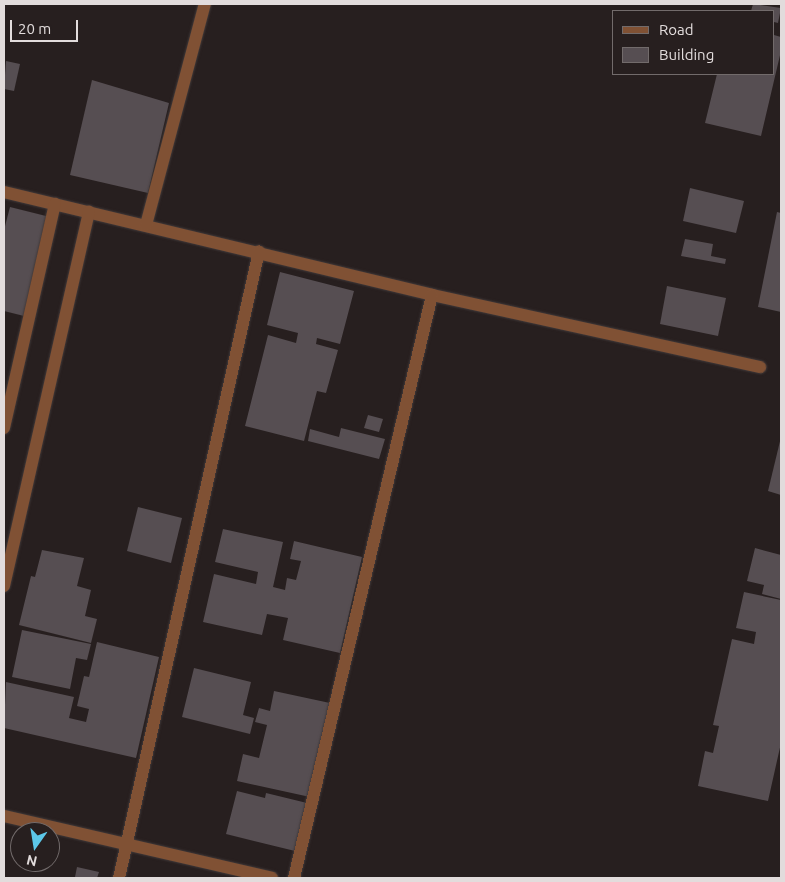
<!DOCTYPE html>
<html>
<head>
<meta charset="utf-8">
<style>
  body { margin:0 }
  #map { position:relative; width:785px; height:882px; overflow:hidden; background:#271f1f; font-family:Ubuntu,sans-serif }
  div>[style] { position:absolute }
  .building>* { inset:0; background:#564e52 }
  .roads { filter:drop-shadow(0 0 1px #413939) drop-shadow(0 0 1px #413939) }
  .street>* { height:12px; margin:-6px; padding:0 6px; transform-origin:6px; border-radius:6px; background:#805134 }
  span { translate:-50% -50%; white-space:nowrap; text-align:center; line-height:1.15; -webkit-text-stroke:4.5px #271f1f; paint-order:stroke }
  .frame { position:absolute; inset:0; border:5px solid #e2dcdc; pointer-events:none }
  .legend { position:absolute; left:612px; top:10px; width:162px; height:65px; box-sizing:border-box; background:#271f1f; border:1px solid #726b6b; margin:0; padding:6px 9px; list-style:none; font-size:15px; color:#e2dcdc }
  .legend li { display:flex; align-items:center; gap:10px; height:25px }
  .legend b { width:25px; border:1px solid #726b6b }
  .north { position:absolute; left:10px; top:822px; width:50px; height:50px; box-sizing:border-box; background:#271f1f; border:1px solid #726b6b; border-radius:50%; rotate:193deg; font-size:14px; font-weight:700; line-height:20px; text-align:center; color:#e2dcdc }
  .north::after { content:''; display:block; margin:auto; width:18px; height:22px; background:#5cc7e8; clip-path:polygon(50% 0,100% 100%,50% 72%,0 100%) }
  .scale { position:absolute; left:10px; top:20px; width:68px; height:22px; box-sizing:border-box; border:2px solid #e2dcdc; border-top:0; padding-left:6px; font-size:15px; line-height:18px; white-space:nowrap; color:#e2dcdc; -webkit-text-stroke:4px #271f1f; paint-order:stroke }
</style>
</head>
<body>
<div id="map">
  <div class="building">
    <i style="clip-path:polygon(753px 4px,781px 8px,778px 23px,774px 22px,774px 11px,751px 11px)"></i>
    <i style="clip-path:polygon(774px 35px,781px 37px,781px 51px,761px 136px,705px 123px,717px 74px,774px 74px)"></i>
    <i style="clip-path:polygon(6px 61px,20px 64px,14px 91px,4px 89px)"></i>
    <i style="clip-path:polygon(92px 80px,169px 103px,148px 193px,70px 175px)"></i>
    <i style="clip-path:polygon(690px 188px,744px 201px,736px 233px,683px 221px)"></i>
    <i style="clip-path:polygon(10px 207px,50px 217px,28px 317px,4px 311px,4px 230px)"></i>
    <i style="clip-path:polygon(777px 212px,781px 213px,781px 312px,758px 307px)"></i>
    <i style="clip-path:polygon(685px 239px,713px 244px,711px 256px,726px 259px,725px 264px,681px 256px)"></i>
    <i style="clip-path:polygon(280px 272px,354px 291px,340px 344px,317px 338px,316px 344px,338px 350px,326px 393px,317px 391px,304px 441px,245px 426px,268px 335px,296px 343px,298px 333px,267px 325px)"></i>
    <i style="clip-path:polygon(667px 286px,726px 298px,718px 336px,660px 324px)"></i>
    <i style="clip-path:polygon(368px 415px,383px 419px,379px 432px,364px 428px)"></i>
    <i style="clip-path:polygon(341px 428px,385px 439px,379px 459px,308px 441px,310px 429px,339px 437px)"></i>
    <i style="clip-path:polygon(781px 437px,781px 495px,768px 491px)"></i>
    <i style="clip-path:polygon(138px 507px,182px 518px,171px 563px,127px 551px)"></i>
    <i style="clip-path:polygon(223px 529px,283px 542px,273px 587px,285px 590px,287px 578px,296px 580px,301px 561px,290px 559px,294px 541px,362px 557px,340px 653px,283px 640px,288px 618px,267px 614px,262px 635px,203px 622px,214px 574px,256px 584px,258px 572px,215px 562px)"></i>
    <i style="clip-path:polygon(755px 548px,781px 555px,781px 599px,762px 594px,764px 585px,747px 581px)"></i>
    <i style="clip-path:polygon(42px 550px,84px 558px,77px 586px,91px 590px,85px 616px,97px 619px,91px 643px,19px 625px,31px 576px,35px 577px)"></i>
    <i style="clip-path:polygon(744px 592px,781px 600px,781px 743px,768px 801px,698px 786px,705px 751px,713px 753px,719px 726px,713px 725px,732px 639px,754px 644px,756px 632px,736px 628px)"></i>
    <i style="clip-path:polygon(22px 630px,91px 644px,87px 660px,76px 658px,70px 689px,12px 677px)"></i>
    <i style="clip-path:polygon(97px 642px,159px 657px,136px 758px,4px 728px,6px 682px,74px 697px,69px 718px,86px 722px,89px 709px,77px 706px,84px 676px,89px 677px)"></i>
    <i style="clip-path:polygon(194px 668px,251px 682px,243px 715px,254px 718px,250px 734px,182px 717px)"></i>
    <i style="clip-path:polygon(274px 691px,330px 703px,310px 797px,237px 781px,243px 754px,259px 758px,267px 725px,255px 722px,259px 708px,270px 711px)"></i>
    <i style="clip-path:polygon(237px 791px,265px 798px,266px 793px,307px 803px,295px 851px,226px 834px)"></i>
    <i style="clip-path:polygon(77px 867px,99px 872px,97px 878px,75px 877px)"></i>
  </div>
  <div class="roads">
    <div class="street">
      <i style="left:4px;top:192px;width:440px;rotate:13.5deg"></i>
      <i style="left:432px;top:295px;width:336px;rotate:12.4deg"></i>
      <i style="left:146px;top:225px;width:229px;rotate:-75.1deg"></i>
      <i style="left:4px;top:428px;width:230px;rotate:-77.2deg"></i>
      <i style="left:4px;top:586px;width:384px;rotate:-77.2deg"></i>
      <i style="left:4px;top:816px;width:275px;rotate:13deg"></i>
      <i style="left:119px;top:878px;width:642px;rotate:-77.41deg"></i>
      <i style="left:294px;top:878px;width:599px;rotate:-76.68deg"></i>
    </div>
  </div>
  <div class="frame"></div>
  <ul class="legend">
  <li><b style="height:6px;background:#805134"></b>Road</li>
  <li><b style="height:14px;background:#564e52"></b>Building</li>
  </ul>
  <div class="north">N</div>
  <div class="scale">20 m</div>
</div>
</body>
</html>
